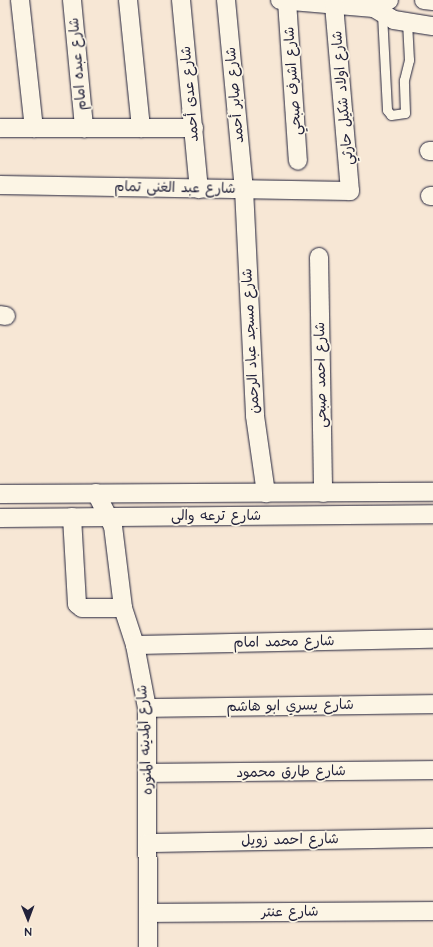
<!DOCTYPE html>
<html>
<head>
<meta charset="utf-8">
<style>
  body { margin:0 }
  #map { position:relative; width:433px; height:947px; overflow:hidden; background:#f7e7d5; font-family:"Architects Daughter","Playpen Sans Arabic",sans-serif }
  div>[style] { position:absolute }
  .roads { filter:drop-shadow(0 0 1px #22223b) drop-shadow(0 0 1px #22223b) }
  .service>* { height:9px; margin:-4.5px; padding:0 4.5px; transform-origin:4.5px; border-radius:4.5px; background:#fcf5e5 }
  .minor>* { height:18px; margin:-9px; padding:0 9px; transform-origin:9px; border-radius:9px; background:#fcf5e5 }
  span { translate:-50% -50%; white-space:nowrap; text-align:center; line-height:1.15; -webkit-text-stroke:3.5px #fcf5e5; paint-order:stroke }
  .street-label { font-size:14px; color:#22223b }
  .north { position:absolute; left:8px; top:899px; width:40px; height:40px; -webkit-text-stroke:3px #fcf5e5; paint-order:stroke; rotate:179deg; font-size:11px; font-weight:700; line-height:16px; text-align:center; color:#22223b }
  .north::after { content:''; display:block; margin:auto; width:14px; height:18px; background:#22223b; clip-path:polygon(50% 0,100% 100%,50% 72%,0 100%) }
</style>
</head>
<body>
<div id="map">
  <div class="roads">
    <div class="service">
      <i style="left:382px;top:14px;width:96px;rotate:87deg"></i>
      <i style="left:387px;top:110px;width:6px;rotate:51deg"></i>
      <i style="left:391px;top:115px;width:14px;rotate:-8deg"></i>
      <i style="left:405px;top:113px;width:33px;rotate:-92deg"></i>
      <i style="left:404px;top:80px;width:21px;rotate:-76deg"></i>
      <i style="left:409px;top:60px;width:38px;rotate:-93deg"></i>
    </div>
    <div class="minor">
      <i style="left:20px;top:0;width:129px;rotate:83.8deg"></i>
      <i style="left:72px;top:0;width:129px;rotate:84.6deg"></i>
      <i style="left:128px;top:0;width:129px;rotate:84.2deg"></i>
      <i style="left:181px;top:0;width:190px;rotate:84.6deg"></i>
      <i style="left:226px;top:0;width:190px;rotate:84.6deg"></i>
      <i style="left:244px;top:189px;width:227px;rotate:87.2deg"></i>
      <i style="left:255px;top:416px;width:78px;rotate:81.9deg"></i>
      <i style="left:280px;top:0;width:94px;rotate:4.9deg"></i>
      <i style="left:424px;top:0;width:9px;rotate:6deg"></i>
      <i style="left:287px;top:1px;width:160px;rotate:86.1deg"></i>
      <i style="left:374px;top:8px;width:23px;rotate:31deg"></i>
      <i style="left:394px;top:20px;width:39px;rotate:9deg"></i>
      <i style="left:374px;top:8px;width:17px;rotate:-28deg"></i>
      <i style="left:0;top:128px;width:194px"></i>
      <i style="left:429px;top:151px;width:4px"></i>
      <i style="left:0;top:185px;width:350px;rotate:1deg"></i>
      <i style="left:350px;top:191px;width:187px;rotate:-94.9deg"></i>
      <i style="left:430px;top:196px;width:3px"></i>
      <i style="left:319px;top:257px;width:236px;rotate:89deg"></i>
      <i style="left:0;top:315px;width:6px;rotate:9deg"></i>
      <i style="left:96px;top:493px;width:37px;rotate:63deg"></i>
      <i style="left:113px;top:526px;width:83px;rotate:83deg"></i>
      <i style="left:123px;top:608px;width:39px;rotate:72deg"></i>
      <i style="left:135px;top:645px;width:64px;rotate:79.2deg"></i>
      <i style="left:147px;top:708px;width:239px;rotate:89.8deg"></i>
      <i style="left:0;top:494px;width:433px;rotate:-0.3deg"></i>
      <i style="left:72px;top:517px;width:87px;rotate:86.7deg"></i>
      <i style="left:77px;top:604px;width:6px;rotate:39deg"></i>
      <i style="left:82px;top:608px;width:41px"></i>
      <i style="left:0;top:518px;width:433px;rotate:-0.5deg"></i>
      <i style="left:135px;top:645px;width:298px;rotate:-1.2deg"></i>
      <i style="left:147px;top:708px;width:286px;rotate:-0.8deg"></i>
      <i style="left:149px;top:773px;width:284px;rotate:-0.6deg"></i>
      <i style="left:148px;top:843px;width:285px;rotate:-1deg"></i>
      <i style="left:148px;top:913px;width:285px;rotate:-0.4deg"></i>
    </div>
  </div>
  <div class="street-label">
    <span style="left:78px;top:64px;rotate:-95deg">شارع عبده امام</span>
    <span style="left:293px;top:81px;rotate:-94deg">شارع اشرف صبحي</span>
    <span style="left:190px;top:94px;rotate:-95deg">شارع عدى أحمد</span>
    <span style="left:235px;top:95px;rotate:-95deg">شارع صابر أحمد</span>
    <span style="left:343px;top:98px;rotate:-95deg">شارع اولاد شكيل حارثي</span>
    <span style="left:175px;top:188px;rotate:1deg">شارع عبد الغنى تمام</span>
    <span style="left:251px;top:341px;rotate:-93deg">شارع مسجد عباد الرحمن</span>
    <span style="left:321px;top:375px;rotate:-91deg">شارع احمد صبحى</span>
    <span style="left:216px;top:516px">شارع ترعه والى</span>
    <span style="left:284px;top:642px;rotate:-1deg">شارع محمد امام</span>
    <span style="left:290px;top:706px;rotate:-1deg">شارع يسري ابو هاشم</span>
    <span style="left:145px;top:740px;rotate:-93deg">شارع المدينه المنوره</span>
    <span style="left:291px;top:772px;rotate:-1deg">شارع طارق محمود</span>
    <span style="left:290px;top:840px;rotate:-1deg">شارع احمد زويل</span>
    <span style="left:290px;top:912px;rotate:-1deg">شارع عنتر</span>
  </div>
  <div class="north">N</div>
</div>
</body>
</html>
